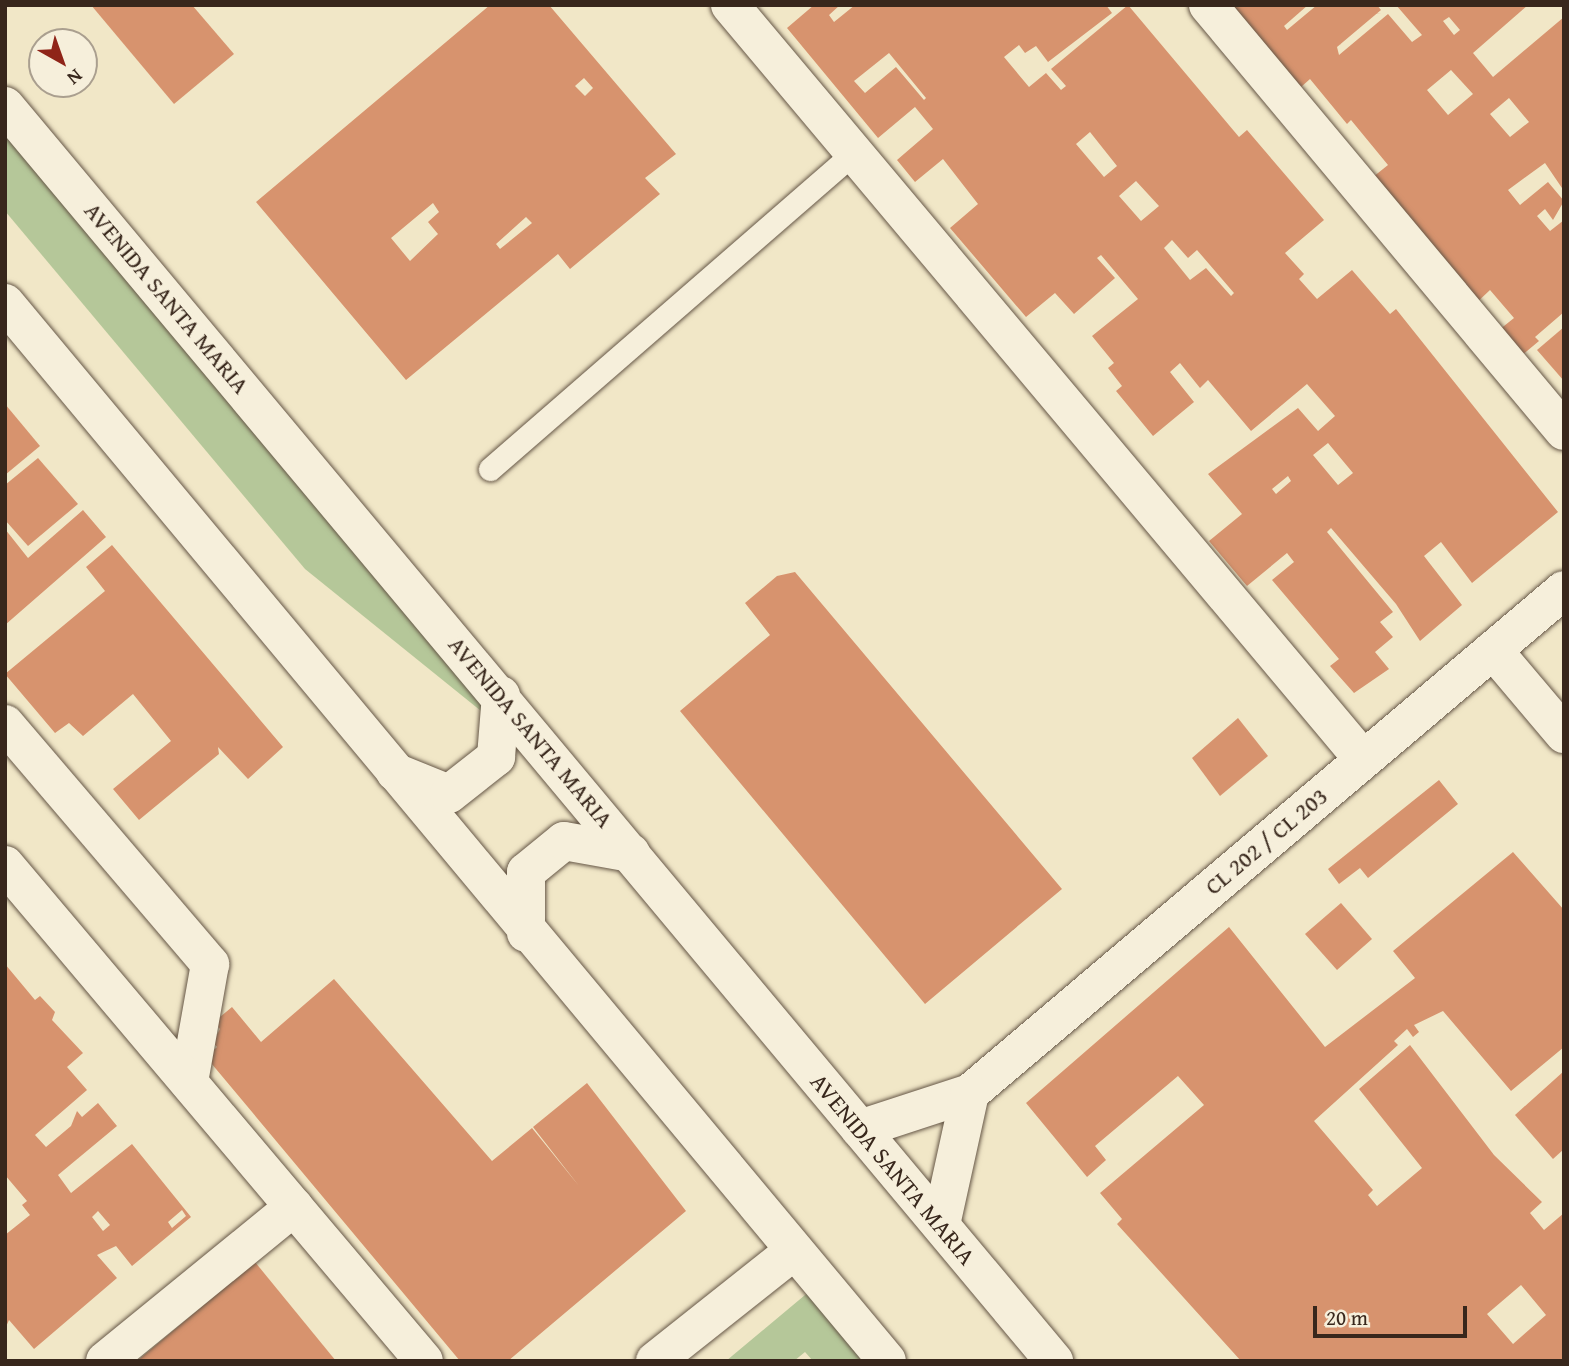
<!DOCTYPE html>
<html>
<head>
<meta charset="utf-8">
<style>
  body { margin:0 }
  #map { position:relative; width:1569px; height:1366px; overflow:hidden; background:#f1e7c7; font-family:"Gentium Book Plus",serif }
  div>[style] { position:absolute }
  .green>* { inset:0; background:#b5c799 }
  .building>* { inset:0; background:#d7936e }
  .roads { filter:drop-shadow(0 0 2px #665747) drop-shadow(0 0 2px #665747) }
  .service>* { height:23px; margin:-11.5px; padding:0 11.5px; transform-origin:11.5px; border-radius:11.5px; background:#f6efdb }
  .minor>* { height:38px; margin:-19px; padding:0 19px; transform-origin:19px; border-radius:19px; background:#f6efdb }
  .tertiary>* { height:38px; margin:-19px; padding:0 19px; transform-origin:19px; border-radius:19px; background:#f6efdb }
  .secondary>* { height:38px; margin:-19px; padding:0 19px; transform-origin:19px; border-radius:19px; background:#f6efdb }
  span { translate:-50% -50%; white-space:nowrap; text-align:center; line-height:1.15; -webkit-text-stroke:7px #f6efdb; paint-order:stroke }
  .street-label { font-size:24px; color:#38271c }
  .frame { position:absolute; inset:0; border:7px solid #38271c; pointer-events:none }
  .north { position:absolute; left:28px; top:28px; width:70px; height:70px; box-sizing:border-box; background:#f6efdb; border:2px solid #aa9f8f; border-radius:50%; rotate:140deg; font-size:19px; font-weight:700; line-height:28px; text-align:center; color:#38271c }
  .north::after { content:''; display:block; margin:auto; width:24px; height:32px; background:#8f2418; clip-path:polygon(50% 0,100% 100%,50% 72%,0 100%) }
  .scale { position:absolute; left:1313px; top:1306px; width:154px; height:32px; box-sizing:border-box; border:4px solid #38271c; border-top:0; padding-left:9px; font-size:21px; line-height:24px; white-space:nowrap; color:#38271c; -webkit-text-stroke:5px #f6efdb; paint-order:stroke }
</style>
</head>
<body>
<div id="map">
  <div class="green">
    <i style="clip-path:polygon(5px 126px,492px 702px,486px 715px,305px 569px,5px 211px)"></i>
    <i style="clip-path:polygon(811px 1290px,870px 1361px,813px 1361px,805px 1352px,794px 1361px,726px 1361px)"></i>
  </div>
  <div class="building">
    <i style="clip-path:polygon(91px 5px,192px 5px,234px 54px,174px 104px)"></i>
    <i style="clip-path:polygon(evenodd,490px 5px,549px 5px,676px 154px,645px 178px,660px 194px,570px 269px,558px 254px,406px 380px,256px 202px,490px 5px,584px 78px,593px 88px,585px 96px,575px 86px,584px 78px,490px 5px,433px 203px,439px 212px,428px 222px,438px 234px,410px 261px,391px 238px,433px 203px,490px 5px,526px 217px,532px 223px,500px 249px,496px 244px,526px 217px)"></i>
    <i style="clip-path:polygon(evenodd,814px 5px,840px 5px,829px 15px,834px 22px,855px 5px,1106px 5px,1112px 13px,1048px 62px,1036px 46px,1025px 53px,1019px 45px,1004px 57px,1029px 87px,1046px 73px,1061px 90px,1066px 86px,1051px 69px,1128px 5px,1239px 137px,1247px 130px,1324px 220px,1285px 253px,1304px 274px,1299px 279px,1317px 299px,1352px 270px,1390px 314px,1396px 309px,1558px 512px,1472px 583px,1441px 542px,1424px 556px,1462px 605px,1420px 641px,1396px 604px,1331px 528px,1327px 532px,1393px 612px,1380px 622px,1393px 637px,1375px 652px,1389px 669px,1354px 693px,1330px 666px,1339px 659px,1272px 580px,1294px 562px,1287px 553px,1247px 586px,1209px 541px,1242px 514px,1208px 474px,1298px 408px,1318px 431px,1335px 416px,1307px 384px,1251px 431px,1208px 380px,1200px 388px,1180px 363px,1170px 372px,1194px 402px,1153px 436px,1116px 391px,1122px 386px,1108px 368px,1114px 363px,1092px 336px,1138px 299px,1101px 255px,1097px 258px,1115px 278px,1074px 314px,1055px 293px,1026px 317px,950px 228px,978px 204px,943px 159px,915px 182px,897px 160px,933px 129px,915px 107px,878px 138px,787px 28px,814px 5px,889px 53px,926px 98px,924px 100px,896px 67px,865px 93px,854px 81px,889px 53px,814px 5px,1090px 132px,1117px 166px,1104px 177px,1076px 144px,1090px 132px,814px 5px,1136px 181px,1159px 206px,1141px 221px,1119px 196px,1136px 181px,814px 5px,1172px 240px,1188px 258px,1197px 250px,1234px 293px,1231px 296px,1206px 268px,1190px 280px,1164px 248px,1172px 240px,814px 5px,1328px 443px,1353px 473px,1338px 485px,1313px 455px,1328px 443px,814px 5px,1288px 476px,1291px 481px,1276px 494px,1272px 489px,1288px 476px)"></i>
    <i style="clip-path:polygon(evenodd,1217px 5px,1308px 5px,1284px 26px,1287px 30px,1317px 5px,1377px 5px,1381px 10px,1337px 47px,1339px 55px,1388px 14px,1412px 42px,1422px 35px,1396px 5px,1528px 5px,1473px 53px,1493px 77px,1564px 17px,1564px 191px,1545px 163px,1508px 190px,1520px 205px,1548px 182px,1564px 201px,1553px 220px,1545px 209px,1537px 216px,1550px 231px,1564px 220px,1564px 312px,1535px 337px,1539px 341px,1521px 356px,1499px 330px,1514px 318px,1490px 290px,1472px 307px,1373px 177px,1388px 165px,1351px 120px,1347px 124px,1310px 79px,1292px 95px,1217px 5px,1449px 17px,1460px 30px,1454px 35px,1443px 21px,1449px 17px,1217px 5px,1451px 70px,1473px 94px,1448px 115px,1427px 90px,1451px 70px,1217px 5px,1509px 98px,1529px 122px,1510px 137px,1490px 114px,1509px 98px)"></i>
    <i style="clip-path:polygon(1564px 327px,1564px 381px,1537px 350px)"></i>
    <i style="clip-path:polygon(5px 404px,40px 446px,5px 475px)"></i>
    <i style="clip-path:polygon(38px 458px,78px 504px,28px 546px,5px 520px,5px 485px)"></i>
    <i style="clip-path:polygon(83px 510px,106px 537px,5px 625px,5px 529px,28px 558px)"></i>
    <i style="clip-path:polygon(112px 545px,283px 747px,248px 779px,218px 747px,219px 754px,139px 820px,113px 789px,171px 741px,133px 694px,83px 736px,69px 723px,55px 733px,5px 674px,105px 591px,86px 567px)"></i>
    <i style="clip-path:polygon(795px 572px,1062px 889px,925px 1004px,680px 711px,770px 635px,745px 603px,777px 576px)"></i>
    <i style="clip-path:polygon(1238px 718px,1268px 756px,1220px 796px,1192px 758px)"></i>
    <i style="clip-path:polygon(1439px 780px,1458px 804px,1368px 878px,1360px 868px,1339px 884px,1328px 869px)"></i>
    <i style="clip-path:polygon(evenodd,1513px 852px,1564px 910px,1564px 1047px,1511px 1091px,1443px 1011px,1414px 1025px,1419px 1032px,1413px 1037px,1407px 1029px,1394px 1041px,1398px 1045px,1314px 1121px,1373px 1190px,1368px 1195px,1377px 1206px,1422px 1168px,1359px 1089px,1410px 1045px,1494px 1155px,1542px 1202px,1530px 1213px,1544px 1230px,1564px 1213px,1564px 1361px,1241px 1361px,1117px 1224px,1122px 1219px,1100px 1193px,1204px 1105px,1178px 1076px,1095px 1146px,1106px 1160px,1087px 1177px,1026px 1103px,1229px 927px,1325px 1047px,1415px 978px,1393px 951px,1513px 852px,1521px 1285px,1546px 1315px,1513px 1344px,1487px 1314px,1521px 1285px)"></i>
    <i style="clip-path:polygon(1341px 903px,1372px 939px,1337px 970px,1305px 934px)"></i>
    <i style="clip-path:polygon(evenodd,5px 964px,35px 1000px,40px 996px,55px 1012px,52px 1020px,83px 1053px,67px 1067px,87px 1090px,35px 1135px,46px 1147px,71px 1126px,77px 1111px,82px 1117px,98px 1103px,117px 1126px,58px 1175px,71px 1193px,132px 1144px,191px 1217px,132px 1266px,116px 1246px,97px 1255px,117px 1278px,34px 1349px,9px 1320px,5px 1329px,5px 1235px,30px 1215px,22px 1205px,27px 1201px,5px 1175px,5px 964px,182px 1210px,186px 1216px,172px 1228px,168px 1222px,182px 1210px,5px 964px,98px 1211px,110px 1225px,103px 1231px,92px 1217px,98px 1211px)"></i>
    <i style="clip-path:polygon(334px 979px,492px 1161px,532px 1128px,579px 1186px,533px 1127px,587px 1083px,686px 1211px,508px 1361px,460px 1361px,206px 1057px,217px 1047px,213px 1042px,220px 1029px,214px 1022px,232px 1007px,261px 1042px)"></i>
    <i style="clip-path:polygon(1564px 1071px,1564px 1149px,1553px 1159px,1515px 1115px)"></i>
    <i style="clip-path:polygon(255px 1262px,336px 1361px,137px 1361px)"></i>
  </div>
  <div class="roads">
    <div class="service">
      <i style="left:490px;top:469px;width:482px;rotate:-41deg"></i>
    </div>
    <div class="minor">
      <i style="left:730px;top:5px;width:983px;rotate:49.99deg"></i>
      <i style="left:1208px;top:5px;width:555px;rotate:50.12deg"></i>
      <i style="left:1493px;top:650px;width:110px;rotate:49.8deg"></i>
      <i style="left:5px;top:724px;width:316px;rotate:49.5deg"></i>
      <i style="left:210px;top:964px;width:120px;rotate:100.1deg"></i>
      <i style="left:5px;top:865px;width:649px;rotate:49.81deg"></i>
      <i style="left:105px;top:1361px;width:244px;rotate:-39.2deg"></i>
      <i style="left:655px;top:1361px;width:177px;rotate:-38.4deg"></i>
    </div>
    <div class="tertiary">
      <i style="left:860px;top:1129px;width:116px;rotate:-18.1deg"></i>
      <i style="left:970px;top:1093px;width:778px;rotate:-40.26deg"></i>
      <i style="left:941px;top:1225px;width:135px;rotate:-77.6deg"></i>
    </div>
    <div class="secondary">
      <i style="left:5px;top:106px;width:1636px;rotate:50.11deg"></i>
      <i style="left:5px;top:303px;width:1377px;rotate:50.18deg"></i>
      <i style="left:395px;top:772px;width:58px;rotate:22.2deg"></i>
      <i style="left:449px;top:794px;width:60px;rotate:-38.2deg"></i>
      <i style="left:496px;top:757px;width:62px;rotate:-85.4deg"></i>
      <i style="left:526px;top:933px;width:61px;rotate:-90deg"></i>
      <i style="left:526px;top:872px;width:49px;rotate:-39.2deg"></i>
      <i style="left:564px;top:841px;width:68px;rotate:10.2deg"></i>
    </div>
  </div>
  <div class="street-label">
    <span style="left:167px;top:298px;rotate:50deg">AVENIDA SANTA MARIA</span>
    <span style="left:531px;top:732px;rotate:50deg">AVENIDA SANTA MARIA</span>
    <span style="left:1266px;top:841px;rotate:-40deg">CL 202 / CL 203</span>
    <span style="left:893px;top:1169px;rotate:50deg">AVENIDA SANTA MARIA</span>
  </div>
  <div class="frame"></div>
  <div class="north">N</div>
  <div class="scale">20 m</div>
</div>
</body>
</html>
